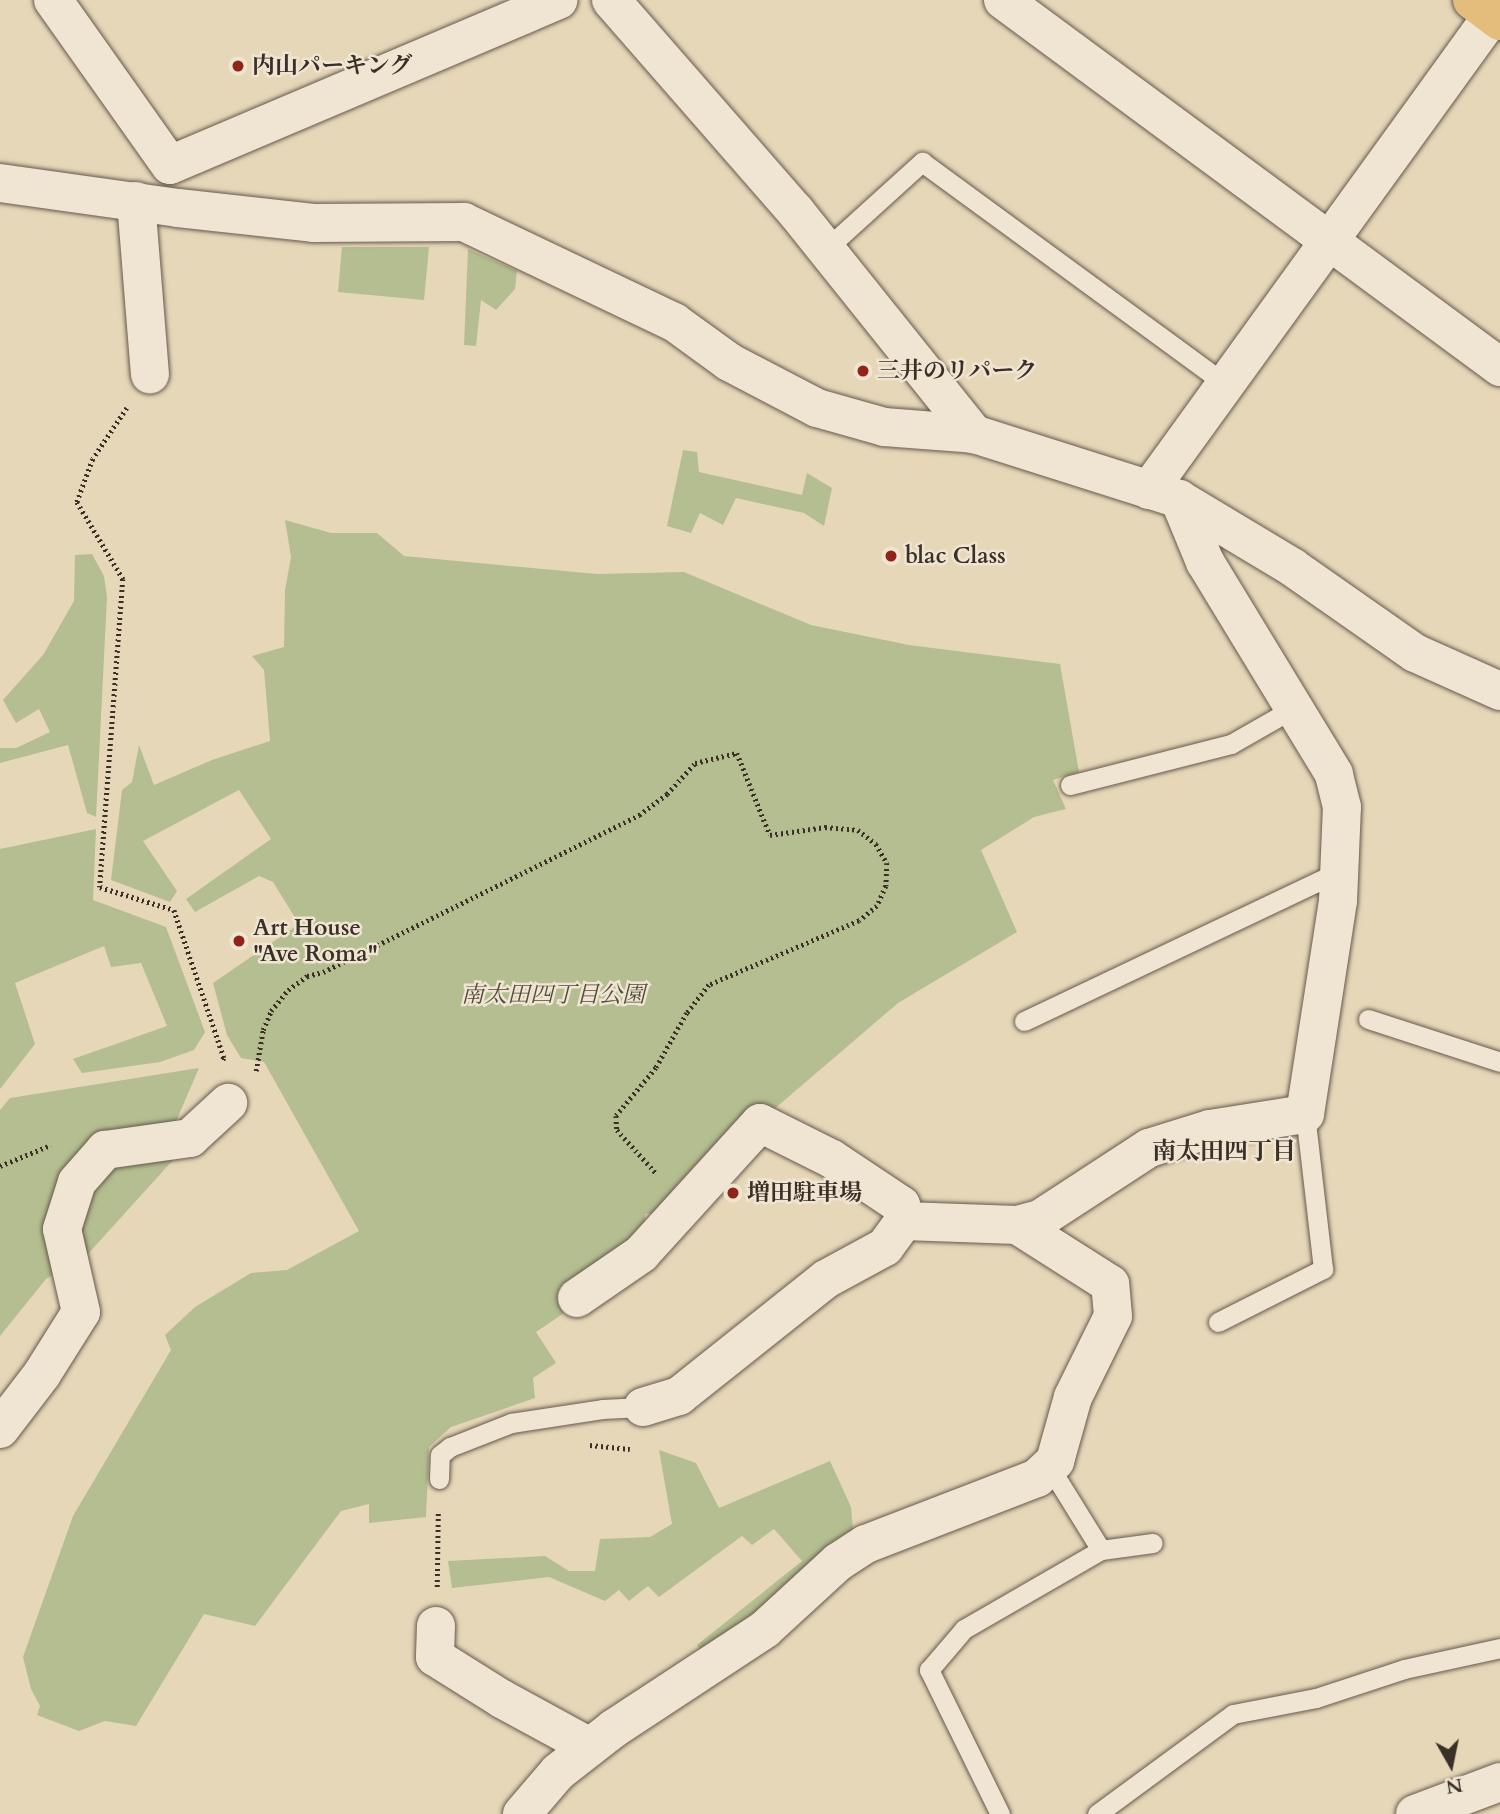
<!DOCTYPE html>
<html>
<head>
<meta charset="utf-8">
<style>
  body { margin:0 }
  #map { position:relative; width:1500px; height:1814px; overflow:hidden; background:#e7d7b9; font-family:Cardo,"Noto Serif JP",serif }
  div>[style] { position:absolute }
  .green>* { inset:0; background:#b4be90 }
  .path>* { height:4.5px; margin-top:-2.25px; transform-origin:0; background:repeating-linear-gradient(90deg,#3a3027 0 2px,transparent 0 5.5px) }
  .roads { filter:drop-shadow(0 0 2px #655a4c) drop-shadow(0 0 2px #655a4c) }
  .lane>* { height:19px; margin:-9.5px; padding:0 9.5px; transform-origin:9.5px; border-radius:9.5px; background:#efe5d2 }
  .street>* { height:38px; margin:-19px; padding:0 19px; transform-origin:19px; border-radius:19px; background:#efe5d2 }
  .secondary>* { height:38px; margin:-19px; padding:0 19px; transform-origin:19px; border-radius:19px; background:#efe5d2 }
  .primary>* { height:38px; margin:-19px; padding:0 19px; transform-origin:19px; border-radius:19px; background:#e4bc7c }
  .dots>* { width:19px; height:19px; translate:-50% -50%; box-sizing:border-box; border:4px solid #efe5d2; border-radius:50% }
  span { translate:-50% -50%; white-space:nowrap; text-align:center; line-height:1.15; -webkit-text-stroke:5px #efe5d2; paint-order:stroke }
  .poi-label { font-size:23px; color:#3a3027; font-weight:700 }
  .left { translate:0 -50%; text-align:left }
  .park-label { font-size:23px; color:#524c3c; font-style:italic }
  .neighbourhood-label { font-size:24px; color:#3a3027; font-weight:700 }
  .north { position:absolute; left:1416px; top:1730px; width:70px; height:70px; -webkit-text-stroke:5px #efe5d2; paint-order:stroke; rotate:171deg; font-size:19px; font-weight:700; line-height:28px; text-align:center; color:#3a3027 }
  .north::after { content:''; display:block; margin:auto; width:24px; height:32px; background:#3a3027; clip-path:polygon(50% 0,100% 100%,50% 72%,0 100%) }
</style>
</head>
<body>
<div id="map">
  <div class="green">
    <i style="clip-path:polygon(342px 247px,429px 247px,424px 300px,338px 292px)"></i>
    <i style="clip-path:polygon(468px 249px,517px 271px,515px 289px,496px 310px,481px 300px,476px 346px,464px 345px)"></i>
    <i style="clip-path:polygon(683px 450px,697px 452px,699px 472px,802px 495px,807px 473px,832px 488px,824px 526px,804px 513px,736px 498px,723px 525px,700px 513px,691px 533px,667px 526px)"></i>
    <i style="clip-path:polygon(285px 520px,331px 533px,377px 533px,404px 556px,597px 574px,684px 572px,811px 625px,909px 645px,1060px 664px,1079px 772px,1053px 780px,1066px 809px,1034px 817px,981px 850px,1017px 932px,898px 1003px,653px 1213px,645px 1214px,645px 1238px,567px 1311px,536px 1332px,556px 1363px,533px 1378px,535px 1398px,451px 1427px,429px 1447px,426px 1517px,369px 1523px,369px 1504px,341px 1511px,255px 1626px,204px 1614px,136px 1726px,105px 1721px,79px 1731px,37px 1715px,40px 1706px,31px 1689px,23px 1657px,73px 1516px,171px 1350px,165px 1335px,195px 1307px,251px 1273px,287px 1270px,359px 1231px,264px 1062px,241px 1058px,227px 1035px,213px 983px,299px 924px,273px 882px,259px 876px,195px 912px,186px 899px,271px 839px,239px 790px,143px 841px,177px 891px,170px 902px,111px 880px,122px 790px,132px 782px,139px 745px,154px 785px,212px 760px,270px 741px,264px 670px,252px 656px,284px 647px,285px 590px,291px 557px)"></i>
    <i style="clip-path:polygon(92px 554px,104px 576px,107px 597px,96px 817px,87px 813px,68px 745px,0 763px,0 748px,16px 748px,50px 732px,39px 709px,16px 723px,3px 700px,43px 655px,74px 601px,75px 555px)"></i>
    <i style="clip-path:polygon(96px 829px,93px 900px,166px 927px,205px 1032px,194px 1050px,160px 1062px,82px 1073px,73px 1059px,167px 1026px,141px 963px,111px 967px,104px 946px,15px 983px,35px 1044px,0 1089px,0 849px)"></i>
    <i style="clip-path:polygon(199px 1068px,174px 1126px,173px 1160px,87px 1255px,46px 1279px,0 1336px,0 1110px,10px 1098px)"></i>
    <i style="clip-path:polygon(659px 1450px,696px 1463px,719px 1508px,830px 1461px,851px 1507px,854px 1540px,705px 1655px,697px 1645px,802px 1561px,774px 1529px,752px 1545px,742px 1536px,659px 1597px,648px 1586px,629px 1601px,619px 1590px,605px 1601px,549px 1577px,452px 1588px,448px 1561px,545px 1556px,569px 1571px,595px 1571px,600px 1539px,650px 1537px,672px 1524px)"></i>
  </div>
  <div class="path">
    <i style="left:127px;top:408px;width:61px;rotate:123.7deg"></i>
    <i style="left:93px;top:459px;width:46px;rotate:110.4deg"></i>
    <i style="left:77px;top:502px;width:90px;rotate:59.1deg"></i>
    <i style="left:123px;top:579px;width:309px;rotate:94.3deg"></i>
    <i style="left:100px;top:887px;width:77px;rotate:17.3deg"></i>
    <i style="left:174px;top:910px;width:156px;rotate:71.3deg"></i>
    <i style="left:224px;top:1058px;width:4px;rotate:117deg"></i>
    <i style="left:256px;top:1071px;width:42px;rotate:-80.3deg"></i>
    <i style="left:263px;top:1030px;width:21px;rotate:-67deg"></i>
    <i style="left:271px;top:1011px;width:27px;rotate:-51deg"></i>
    <i style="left:288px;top:990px;width:24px;rotate:-36deg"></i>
    <i style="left:307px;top:976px;width:16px;rotate:-14deg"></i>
    <i style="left:323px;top:972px;width:353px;rotate:-26.4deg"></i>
    <i style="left:639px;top:815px;width:35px;rotate:-37deg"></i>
    <i style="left:667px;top:794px;width:42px;rotate:-47.9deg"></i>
    <i style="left:695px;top:763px;width:43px;rotate:-13.4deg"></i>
    <i style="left:737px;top:753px;width:88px;rotate:68.1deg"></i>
    <i style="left:770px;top:835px;width:56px;rotate:-8.3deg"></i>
    <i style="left:825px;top:827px;width:33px;rotate:5deg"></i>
    <i style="left:858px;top:830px;width:23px;rotate:38deg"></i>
    <i style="left:876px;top:844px;width:22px;rotate:60deg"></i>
    <i style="left:887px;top:863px;width:23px;rotate:92deg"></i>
    <i style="left:886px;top:886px;width:22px;rotate:114deg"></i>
    <i style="left:877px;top:906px;width:23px;rotate:140deg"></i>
    <i style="left:859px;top:921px;width:163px;rotate:156.9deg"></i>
    <i style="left:709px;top:985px;width:36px;rotate:128deg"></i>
    <i style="left:687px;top:1013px;width:63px;rotate:119.4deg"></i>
    <i style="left:656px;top:1068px;width:62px;rotate:129.8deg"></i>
    <i style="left:616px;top:1116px;width:14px;rotate:86deg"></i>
    <i style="left:617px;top:1130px;width:58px;rotate:47.8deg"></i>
    <i style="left:0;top:1166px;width:55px;rotate:-22.4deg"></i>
    <i style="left:590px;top:1445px;width:40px;rotate:5.7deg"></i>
    <i style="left:437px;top:1587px;width:76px;rotate:-89.2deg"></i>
  </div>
  <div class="roads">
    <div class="lane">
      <i style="left:826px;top:249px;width:130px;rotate:-42.2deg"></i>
      <i style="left:922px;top:162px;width:376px;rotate:36.2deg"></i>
      <i style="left:1070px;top:785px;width:166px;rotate:-14.3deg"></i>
      <i style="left:1231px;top:744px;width:73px;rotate:-29.7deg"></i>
      <i style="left:1368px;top:1019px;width:139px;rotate:18deg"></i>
      <i style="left:1024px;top:1021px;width:350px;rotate:-25.4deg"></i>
      <i style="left:1218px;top:1322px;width:118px;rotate:-26.8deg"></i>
      <i style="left:1323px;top:1269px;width:156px;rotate:-96.6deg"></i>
      <i style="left:1049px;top:1466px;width:99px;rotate:58.2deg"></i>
      <i style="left:1101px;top:1550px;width:52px;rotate:-7.7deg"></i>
      <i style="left:439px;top:1479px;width:24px;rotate:-88deg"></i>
      <i style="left:440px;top:1455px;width:13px;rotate:-39deg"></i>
      <i style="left:450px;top:1447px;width:66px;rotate:-21.5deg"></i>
      <i style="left:511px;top:1423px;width:92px;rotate:-8.7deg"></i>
      <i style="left:602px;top:1409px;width:41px;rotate:-2.8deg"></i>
      <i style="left:1000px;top:1814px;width:161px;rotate:-116.2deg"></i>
      <i style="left:929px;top:1670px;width:54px;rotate:-49.5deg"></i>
      <i style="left:964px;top:1629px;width:158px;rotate:-30deg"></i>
      <i style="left:1097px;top:1814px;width:169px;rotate:-36.3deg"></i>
      <i style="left:1233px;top:1714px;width:85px;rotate:-10.9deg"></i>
      <i style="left:1316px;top:1698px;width:93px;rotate:-18.2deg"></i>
      <i style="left:1404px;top:1669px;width:98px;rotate:-12.3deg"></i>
    </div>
    <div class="street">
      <i style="left:1003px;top:0;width:618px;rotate:36.44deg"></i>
      <i style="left:0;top:183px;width:180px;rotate:8deg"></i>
      <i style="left:178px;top:208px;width:136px;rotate:6.3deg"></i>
      <i style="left:313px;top:223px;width:151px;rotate:-0.4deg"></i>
      <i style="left:464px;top:222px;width:233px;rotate:25.5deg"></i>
      <i style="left:674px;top:322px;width:68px;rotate:36deg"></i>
      <i style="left:729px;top:362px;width:99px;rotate:27.6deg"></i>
      <i style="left:817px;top:408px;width:70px;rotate:15.8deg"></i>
      <i style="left:884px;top:427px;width:90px;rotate:4.4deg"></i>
      <i style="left:136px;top:201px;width:174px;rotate:85.4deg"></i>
      <i style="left:1149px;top:490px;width:599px;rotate:-54.11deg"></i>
      <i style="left:577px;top:1298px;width:78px;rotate:-34.5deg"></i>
      <i style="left:641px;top:1254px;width:177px;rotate:-47.7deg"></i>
      <i style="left:760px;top:1123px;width:80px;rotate:26.6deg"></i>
      <i style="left:832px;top:1159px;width:83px;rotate:33.7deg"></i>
      <i style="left:901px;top:1205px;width:16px;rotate:79deg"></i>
      <i style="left:904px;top:1221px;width:113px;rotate:2deg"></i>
      <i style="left:1017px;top:1225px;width:24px;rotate:-15deg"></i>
      <i style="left:1040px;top:1219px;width:130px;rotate:-33.1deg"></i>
      <i style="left:1149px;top:1148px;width:64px;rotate:-17.3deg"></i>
      <i style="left:1210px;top:1129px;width:96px;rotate:-9deg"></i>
      <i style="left:1305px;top:1114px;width:216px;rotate:-81.2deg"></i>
      <i style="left:1338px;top:901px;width:94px;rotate:-87.6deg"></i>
      <i style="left:1342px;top:807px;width:34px;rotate:-104deg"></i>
      <i style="left:1334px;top:774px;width:248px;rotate:-121.3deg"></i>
      <i style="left:1205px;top:562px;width:68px;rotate:-112.4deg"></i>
      <i style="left:643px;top:1407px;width:38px;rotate:-17deg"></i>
      <i style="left:679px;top:1396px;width:188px;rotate:-38.5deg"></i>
      <i style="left:826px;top:1279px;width:67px;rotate:-28.5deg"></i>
      <i style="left:885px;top:1247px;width:32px;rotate:-54deg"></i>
      <i style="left:0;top:1429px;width:69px;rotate:-52.6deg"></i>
      <i style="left:42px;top:1374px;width:73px;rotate:-57.8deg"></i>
      <i style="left:81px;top:1312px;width:85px;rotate:-102.9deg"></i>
      <i style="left:62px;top:1229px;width:49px;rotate:-72.3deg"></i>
      <i style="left:77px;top:1182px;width:43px;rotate:-48.8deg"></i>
      <i style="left:105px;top:1150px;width:86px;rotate:-8deg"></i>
      <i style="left:190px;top:1138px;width:52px;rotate:-42.6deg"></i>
      <i style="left:436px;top:1626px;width:31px;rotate:92deg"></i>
      <i style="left:435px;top:1657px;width:79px;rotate:32.1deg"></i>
      <i style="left:502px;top:1699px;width:100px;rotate:28.6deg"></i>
      <i style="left:522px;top:1814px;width:55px;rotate:-49.4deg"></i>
      <i style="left:558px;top:1772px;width:70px;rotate:-38deg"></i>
      <i style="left:613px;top:1729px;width:182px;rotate:-33.3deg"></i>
      <i style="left:765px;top:1629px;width:99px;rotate:-42.5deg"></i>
      <i style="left:838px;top:1562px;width:33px;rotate:-33deg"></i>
      <i style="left:866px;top:1544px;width:183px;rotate:-21.1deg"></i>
      <i style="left:1037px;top:1478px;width:25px;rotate:-43deg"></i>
      <i style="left:1055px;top:1461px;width:66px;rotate:-74.3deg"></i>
      <i style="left:1073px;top:1397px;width:90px;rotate:-63.7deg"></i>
      <i style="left:1113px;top:1316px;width:32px;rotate:-95deg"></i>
      <i style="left:1110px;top:1284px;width:110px;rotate:-147.6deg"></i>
      <i style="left:1415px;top:1814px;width:91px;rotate:-20.6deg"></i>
    </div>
    <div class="secondary">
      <i style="left:53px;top:0;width:202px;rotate:54.7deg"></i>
      <i style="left:170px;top:165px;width:422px;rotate:-23deg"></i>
      <i style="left:611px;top:0;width:281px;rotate:48.9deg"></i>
      <i style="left:796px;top:212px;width:285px;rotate:51.3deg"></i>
      <i style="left:974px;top:434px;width:215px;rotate:17.6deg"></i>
      <i style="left:1179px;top:499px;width:132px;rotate:31deg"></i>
      <i style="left:1292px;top:567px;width:150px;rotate:35deg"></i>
      <i style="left:1415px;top:653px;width:93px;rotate:24.1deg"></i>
    </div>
    <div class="primary">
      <i style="left:1472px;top:0;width:35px;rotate:37deg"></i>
    </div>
  </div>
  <div class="dots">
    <i style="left:238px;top:66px;background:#8f2418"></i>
    <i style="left:863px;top:371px;background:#8f2418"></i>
    <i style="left:891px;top:556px;background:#8f2418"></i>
    <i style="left:239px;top:941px;background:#8f2418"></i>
    <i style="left:733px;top:1193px;background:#8f2418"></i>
  </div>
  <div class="poi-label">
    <span class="left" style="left:252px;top:66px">内山パーキング</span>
    <span class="left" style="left:877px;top:371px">三井のリパーク</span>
    <span class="left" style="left:905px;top:556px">blac Class</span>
    <span class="left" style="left:253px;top:941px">Art House<br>"Ave Roma"</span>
    <span class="left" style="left:747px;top:1193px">増田駐車場</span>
  </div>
  <div class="park-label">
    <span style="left:553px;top:995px">南太田四丁目公園</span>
  </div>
  <div class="neighbourhood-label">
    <span style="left:1224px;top:1152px">南太田四丁目</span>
  </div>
  <div class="north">N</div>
</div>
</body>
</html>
